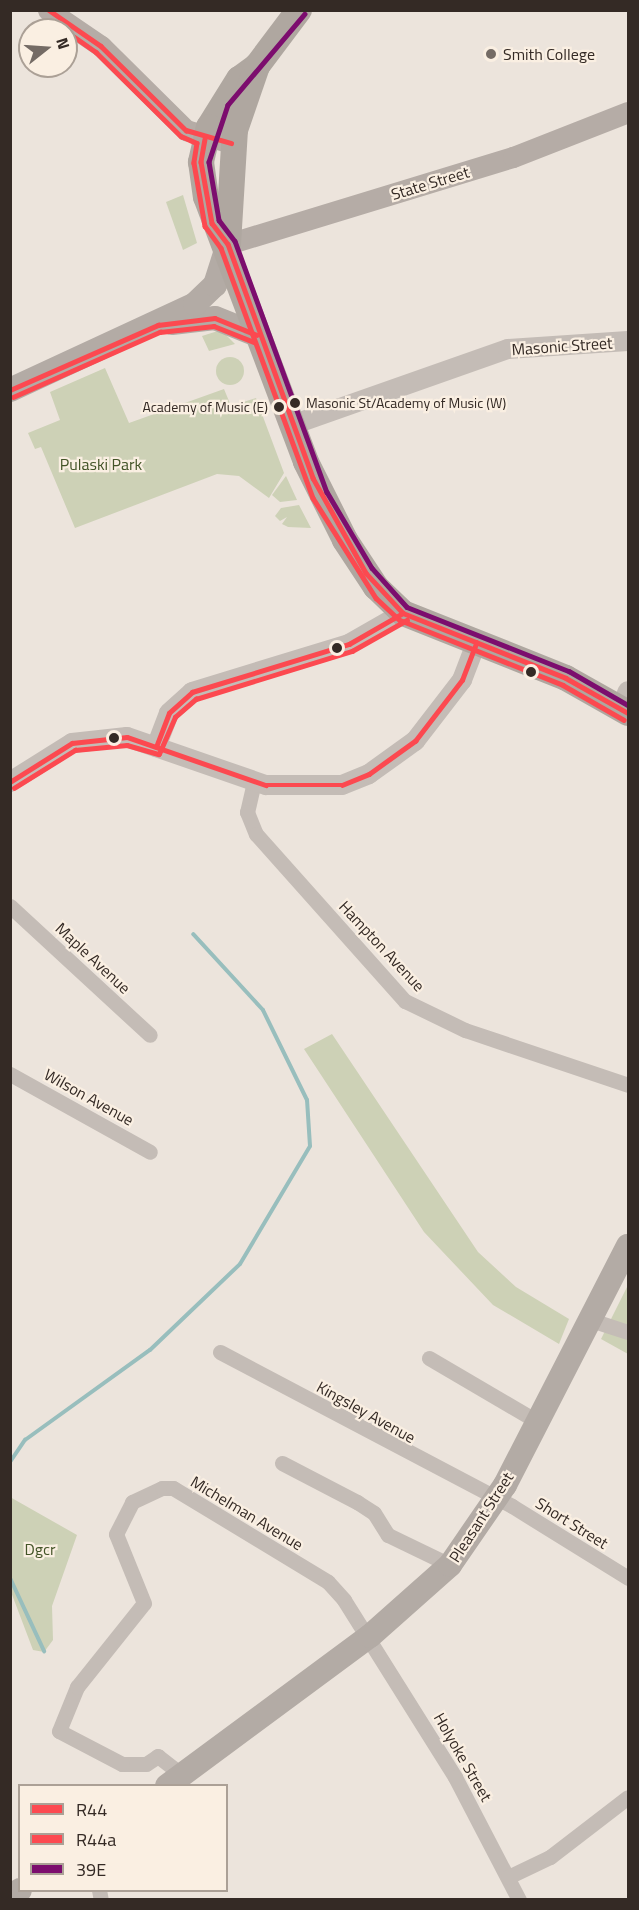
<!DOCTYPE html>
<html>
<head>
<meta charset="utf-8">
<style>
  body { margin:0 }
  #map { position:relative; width:639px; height:1910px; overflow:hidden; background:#ece4dc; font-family:"Titillium Web",sans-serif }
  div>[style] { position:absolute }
  .green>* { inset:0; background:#cdd1b6 }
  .round { border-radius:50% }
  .stream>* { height:4px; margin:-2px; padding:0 2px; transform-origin:2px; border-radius:2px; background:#98bebd }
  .minor>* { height:15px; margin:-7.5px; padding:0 7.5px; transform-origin:7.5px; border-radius:7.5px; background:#c4bcb6 }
  .tertiary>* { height:20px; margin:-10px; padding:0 10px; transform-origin:10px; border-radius:10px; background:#c4bcb6 }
  .secondary>* { height:21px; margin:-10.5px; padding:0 10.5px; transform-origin:10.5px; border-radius:10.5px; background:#b5aca6 }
  .primary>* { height:24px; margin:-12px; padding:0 12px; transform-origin:12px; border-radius:12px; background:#b3aba5 }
  .trunk>* { height:26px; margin:-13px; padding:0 13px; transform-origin:13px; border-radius:13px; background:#afa7a0 }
  .bus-1>* { height:4.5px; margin:-2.25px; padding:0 2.25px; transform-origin:2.25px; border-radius:2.25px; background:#fc4950 }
  .bus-2>* { height:4.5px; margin:-2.25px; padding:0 2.25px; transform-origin:2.25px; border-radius:2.25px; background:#fc4950 }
  .bus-3>* { height:4.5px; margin:-2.25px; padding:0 2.25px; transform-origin:2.25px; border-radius:2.25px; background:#7c0d6e }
  .dots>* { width:16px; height:16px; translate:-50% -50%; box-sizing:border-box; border:3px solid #faefe2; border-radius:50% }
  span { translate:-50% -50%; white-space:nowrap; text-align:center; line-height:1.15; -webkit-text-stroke:4.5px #faefe2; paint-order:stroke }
  .bus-label { font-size:14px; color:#342a25 }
  .left { translate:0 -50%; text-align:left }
  .right { translate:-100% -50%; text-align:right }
  .poi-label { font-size:16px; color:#342a25 }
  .street-label { font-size:16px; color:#342a25 }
  .park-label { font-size:16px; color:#435427 }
  .frame { position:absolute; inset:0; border:12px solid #342a25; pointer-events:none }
  .legend { position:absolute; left:18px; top:1784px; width:210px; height:108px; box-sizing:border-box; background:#faefe2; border:2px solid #aba096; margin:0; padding:8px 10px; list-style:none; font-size:18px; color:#342a25 }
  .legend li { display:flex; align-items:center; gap:12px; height:30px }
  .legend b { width:30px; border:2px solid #aba096 }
  .north { position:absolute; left:18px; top:18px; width:60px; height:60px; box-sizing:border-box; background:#faefe2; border:2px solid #aba096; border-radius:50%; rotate:73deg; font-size:16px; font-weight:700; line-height:24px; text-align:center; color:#342a25 }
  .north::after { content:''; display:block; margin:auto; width:21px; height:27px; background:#746b65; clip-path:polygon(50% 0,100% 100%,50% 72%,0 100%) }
</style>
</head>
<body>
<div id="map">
  <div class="green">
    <i style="clip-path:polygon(183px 195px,197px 243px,183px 250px,166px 202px)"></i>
    <i style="clip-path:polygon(221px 330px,235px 344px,209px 351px,202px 336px)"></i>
    <i class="round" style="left:216px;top:357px;width:28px;height:28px"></i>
    <i style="clip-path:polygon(105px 368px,129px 423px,224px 389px,231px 406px,256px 398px,284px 473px,269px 498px,239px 476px,217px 474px,75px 528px,41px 447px,35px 449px,28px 433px,60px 420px,50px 392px)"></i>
    <i style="clip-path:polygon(286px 476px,297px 500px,280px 502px,272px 495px)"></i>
    <i style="clip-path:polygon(299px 505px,311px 528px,288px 527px,282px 524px,287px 517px,280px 521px,275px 516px,281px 508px)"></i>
    <i style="clip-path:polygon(332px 1034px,478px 1252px,516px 1287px,569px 1319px,559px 1344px,493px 1305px,424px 1232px,304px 1049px)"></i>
    <i style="clip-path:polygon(628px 1285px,628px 1354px,601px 1339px)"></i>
    <i style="clip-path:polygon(10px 1497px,77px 1535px,52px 1606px,53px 1640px,44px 1652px,33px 1650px,11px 1592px)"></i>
  </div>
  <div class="stream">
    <i style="left:10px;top:1462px;width:27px;rotate:-56deg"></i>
    <i style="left:25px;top:1440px;width:154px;rotate:-35.8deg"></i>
    <i style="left:150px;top:1350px;width:124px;rotate:-43.7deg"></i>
    <i style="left:240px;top:1264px;width:137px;rotate:-59.3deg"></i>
    <i style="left:310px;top:1146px;width:46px;rotate:-93.7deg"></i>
    <i style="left:307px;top:1100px;width:100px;rotate:-116.1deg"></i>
    <i style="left:263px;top:1010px;width:103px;rotate:-132.6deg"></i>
    <i style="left:10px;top:1578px;width:81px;rotate:65deg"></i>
  </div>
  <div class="minor">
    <i style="left:254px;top:782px;width:31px;rotate:103deg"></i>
    <i style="left:247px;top:812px;width:24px;rotate:68deg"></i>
    <i style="left:256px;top:834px;width:224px;rotate:48.3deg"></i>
    <i style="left:405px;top:1001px;width:67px;rotate:25.8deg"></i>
    <i style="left:465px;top:1030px;width:172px;rotate:18.6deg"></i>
    <i style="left:10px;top:906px;width:190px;rotate:42.7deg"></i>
    <i style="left:10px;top:1074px;width:160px;rotate:29.1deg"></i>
    <i style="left:591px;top:1320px;width:39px;rotate:18deg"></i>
    <i style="left:220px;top:1352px;width:330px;rotate:27.8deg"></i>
    <i style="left:512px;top:1506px;width:137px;rotate:31.8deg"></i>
    <i style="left:429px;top:1358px;width:126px;rotate:30.4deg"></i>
    <i style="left:282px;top:1463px;width:85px;rotate:27.5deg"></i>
    <i style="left:357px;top:1502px;width:20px;rotate:33deg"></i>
    <i style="left:374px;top:1513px;width:26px;rotate:58deg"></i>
    <i style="left:388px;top:1535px;width:69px;rotate:25.8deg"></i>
    <i style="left:182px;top:1775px;width:31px;rotate:-142deg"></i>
    <i style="left:158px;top:1756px;width:14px;rotate:146deg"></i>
    <i style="left:146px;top:1764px;width:24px;rotate:180deg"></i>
    <i style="left:122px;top:1764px;width:71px;rotate:-152.4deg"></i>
    <i style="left:59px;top:1731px;width:48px;rotate:-67.8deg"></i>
    <i style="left:77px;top:1687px;width:107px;rotate:-51.4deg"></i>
    <i style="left:144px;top:1603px;width:74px;rotate:-112.1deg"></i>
    <i style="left:116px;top:1534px;width:36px;rotate:-63deg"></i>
    <i style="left:132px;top:1502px;width:33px;rotate:-25deg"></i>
    <i style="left:162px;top:1488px;width:11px"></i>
    <i style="left:173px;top:1488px;width:181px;rotate:31.2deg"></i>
    <i style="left:328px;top:1582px;width:24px;rotate:48deg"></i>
    <i style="left:344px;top:1600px;width:209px;rotate:57.9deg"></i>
    <i style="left:455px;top:1777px;width:139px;rotate:62.5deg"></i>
    <i style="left:508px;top:1877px;width:47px;rotate:-25.5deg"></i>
    <i style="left:550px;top:1857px;width:98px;rotate:-37.6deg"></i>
    <i style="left:99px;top:1890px;width:10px;rotate:79deg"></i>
  </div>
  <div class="tertiary">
    <i style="left:292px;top:425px;width:229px;rotate:-19.4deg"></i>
    <i style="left:508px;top:349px;width:120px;rotate:-3.8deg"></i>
    <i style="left:621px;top:708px;width:18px;rotate:-68deg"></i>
    <i style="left:156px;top:747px;width:36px;rotate:-69deg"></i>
    <i style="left:169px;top:713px;width:31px;rotate:-42deg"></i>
    <i style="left:192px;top:692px;width:164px;rotate:-17deg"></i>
    <i style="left:349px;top:644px;width:62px;rotate:-29.9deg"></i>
    <i style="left:10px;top:782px;width:73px;rotate:-32.2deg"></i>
    <i style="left:72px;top:743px;width:55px;rotate:-6.2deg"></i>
    <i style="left:127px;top:737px;width:147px;rotate:19.1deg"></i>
    <i style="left:266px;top:785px;width:76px"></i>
    <i style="left:342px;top:785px;width:29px;rotate:-22deg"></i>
    <i style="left:369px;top:774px;width:57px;rotate:-35.7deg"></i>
    <i style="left:415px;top:741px;width:77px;rotate:-52.4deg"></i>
    <i style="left:462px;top:680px;width:40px;rotate:-69deg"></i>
  </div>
  <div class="secondary">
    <i style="left:48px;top:10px;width:64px;rotate:34.2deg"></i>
    <i style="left:101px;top:46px;width:120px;rotate:44.7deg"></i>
    <i style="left:186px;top:130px;width:47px;rotate:16.1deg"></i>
    <i style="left:228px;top:244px;width:298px;rotate:-17deg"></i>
    <i style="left:513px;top:157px;width:123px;rotate:-21.4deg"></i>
  </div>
  <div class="primary">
    <i style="left:172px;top:323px;width:43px;rotate:-6.6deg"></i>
    <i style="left:215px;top:318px;width:45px;rotate:22deg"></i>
    <i style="left:10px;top:390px;width:204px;rotate:-24.9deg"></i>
    <i style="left:195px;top:304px;width:28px;rotate:-44deg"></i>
    <i style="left:215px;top:285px;width:43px;rotate:-72.4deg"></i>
    <i style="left:167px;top:1786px;width:252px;rotate:-36.5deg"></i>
    <i style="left:370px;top:1636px;width:107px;rotate:-41.6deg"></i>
    <i style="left:450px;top:1565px;width:97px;rotate:-55.5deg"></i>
    <i style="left:505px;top:1485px;width:269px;rotate:-62.8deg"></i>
    <i style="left:10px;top:1897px;width:12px;rotate:-35deg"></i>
  </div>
  <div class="trunk">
    <i style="left:257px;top:66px;width:22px;rotate:144deg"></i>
    <i style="left:239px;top:79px;width:57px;rotate:122deg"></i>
    <i style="left:209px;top:127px;width:36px;rotate:103deg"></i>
    <i style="left:201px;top:162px;width:35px;rotate:82deg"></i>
    <i style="left:206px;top:197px;width:283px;rotate:69.3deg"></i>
    <i style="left:306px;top:462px;width:87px;rotate:63.4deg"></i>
    <i style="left:345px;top:540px;width:56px;rotate:56.6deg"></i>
    <i style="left:376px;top:587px;width:37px;rotate:44deg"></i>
    <i style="left:403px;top:613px;width:175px;rotate:21.7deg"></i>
    <i style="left:566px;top:678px;width:71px;rotate:29.4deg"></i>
    <i style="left:228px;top:244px;width:114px;rotate:-86.5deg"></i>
    <i style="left:235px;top:130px;width:68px;rotate:-71deg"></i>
    <i style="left:257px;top:66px;width:70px;rotate:-53.1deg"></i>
  </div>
  <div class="bus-1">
    <i style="left:49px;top:10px;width:63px;rotate:34.7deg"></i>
    <i style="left:101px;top:46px;width:120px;rotate:44.7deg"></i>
    <i style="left:186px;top:130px;width:47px;rotate:16.1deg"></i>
    <i style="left:205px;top:139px;width:23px;rotate:100deg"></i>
    <i style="left:201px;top:162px;width:62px;rotate:79.8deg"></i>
    <i style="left:212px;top:223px;width:26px;rotate:53deg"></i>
    <i style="left:228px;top:244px;width:249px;rotate:70deg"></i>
    <i style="left:313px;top:478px;width:109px;rotate:60.8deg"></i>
    <i style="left:366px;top:573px;width:54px;rotate:47.2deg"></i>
    <i style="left:403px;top:613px;width:175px;rotate:21.7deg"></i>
    <i style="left:566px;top:678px;width:71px;rotate:29.4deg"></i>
    <i style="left:10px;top:390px;width:162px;rotate:-23.7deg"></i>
    <i style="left:158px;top:325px;width:57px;rotate:-7deg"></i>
    <i style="left:215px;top:318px;width:45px;rotate:22deg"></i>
    <i style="left:156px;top:747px;width:36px;rotate:-69deg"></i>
    <i style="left:169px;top:713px;width:31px;rotate:-42deg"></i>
    <i style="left:192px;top:692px;width:164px;rotate:-17deg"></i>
    <i style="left:349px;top:644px;width:62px;rotate:-29.9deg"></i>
    <i style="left:10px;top:782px;width:73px;rotate:-32.2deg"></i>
    <i style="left:72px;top:743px;width:55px;rotate:-6.2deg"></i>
    <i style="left:127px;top:737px;width:147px;rotate:19.1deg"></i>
    <i style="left:266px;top:785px;width:76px"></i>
    <i style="left:342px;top:785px;width:29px;rotate:-22deg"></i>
    <i style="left:369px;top:774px;width:57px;rotate:-35.7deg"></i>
    <i style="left:415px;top:741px;width:77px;rotate:-52.4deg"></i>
    <i style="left:462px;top:680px;width:40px;rotate:-69deg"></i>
  </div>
  <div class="bus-2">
    <i style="left:66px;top:31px;width:37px;rotate:35deg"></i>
    <i style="left:96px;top:52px;width:120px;rotate:44.7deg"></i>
    <i style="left:181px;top:136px;width:17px;rotate:24deg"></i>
    <i style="left:197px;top:143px;width:20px;rotate:99deg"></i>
    <i style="left:194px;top:163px;width:64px;rotate:80.1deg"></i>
    <i style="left:205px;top:226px;width:27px;rotate:54deg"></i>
    <i style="left:221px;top:248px;width:266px;rotate:69.8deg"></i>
    <i style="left:313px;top:498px;width:118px;rotate:57.8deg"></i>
    <i style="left:376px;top:598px;width:33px;rotate:43deg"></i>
    <i style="left:400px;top:620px;width:175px;rotate:21.7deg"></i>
    <i style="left:563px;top:685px;width:70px;rotate:29.8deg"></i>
    <i style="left:13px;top:397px;width:161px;rotate:-23.9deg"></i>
    <i style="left:160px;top:332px;width:54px;rotate:-6.3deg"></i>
    <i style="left:214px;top:326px;width:43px;rotate:21.8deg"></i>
    <i style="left:14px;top:788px;width:72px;rotate:-31.9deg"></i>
    <i style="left:75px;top:750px;width:52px;rotate:-5.5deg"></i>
    <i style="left:127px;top:745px;width:33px;rotate:16deg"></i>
    <i style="left:159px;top:754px;width:40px;rotate:-66.6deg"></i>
    <i style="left:175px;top:717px;width:28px;rotate:-41deg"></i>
    <i style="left:196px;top:699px;width:163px;rotate:-17.1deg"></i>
    <i style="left:352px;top:651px;width:63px;rotate:-29.4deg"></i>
  </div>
  <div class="bus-3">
    <i style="left:305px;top:14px;width:119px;rotate:130.2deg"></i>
    <i style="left:228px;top:105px;width:60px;rotate:108.4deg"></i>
    <i style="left:209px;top:162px;width:59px;rotate:80.2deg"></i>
    <i style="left:219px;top:220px;width:26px;rotate:53deg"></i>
    <i style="left:235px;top:241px;width:267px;rotate:69.9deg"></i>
    <i style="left:327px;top:492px;width:88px;rotate:59.4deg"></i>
    <i style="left:372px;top:568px;width:52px;rotate:48.1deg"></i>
    <i style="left:407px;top:607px;width:174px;rotate:21.6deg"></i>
    <i style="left:569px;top:671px;width:68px;rotate:30deg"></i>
  </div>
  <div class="dots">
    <i style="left:491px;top:54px;background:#746b65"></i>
    <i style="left:295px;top:403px;background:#342a25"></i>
    <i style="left:279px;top:407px;background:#342a25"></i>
    <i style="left:337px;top:648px;background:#342a25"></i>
    <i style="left:531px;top:672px;background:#342a25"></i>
    <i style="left:114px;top:738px;background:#342a25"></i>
  </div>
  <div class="bus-label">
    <span class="left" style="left:306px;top:403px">Masonic St/Academy of Music (W)</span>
    <span class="right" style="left:268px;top:407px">Academy of Music (E)</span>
  </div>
  <div class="poi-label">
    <span class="left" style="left:503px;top:54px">Smith College</span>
  </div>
  <div class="street-label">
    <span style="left:430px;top:183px;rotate:-17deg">State Street</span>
    <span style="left:562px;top:346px;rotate:-4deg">Masonic Street</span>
    <span style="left:382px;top:946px;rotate:47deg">Hampton Avenue</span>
    <span style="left:93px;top:958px;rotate:43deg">Maple Avenue</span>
    <span style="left:89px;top:1097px;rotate:29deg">Wilson Avenue</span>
    <span style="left:366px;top:1412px;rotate:29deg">Kingsley Avenue</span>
    <span style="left:247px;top:1513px;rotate:31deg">Michelman Avenue</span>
    <span style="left:481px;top:1517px;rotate:-57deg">Pleasant Street</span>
    <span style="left:572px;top:1523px;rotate:32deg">Short Street</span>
    <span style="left:463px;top:1757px;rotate:60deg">Holyoke Street</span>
  </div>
  <div class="park-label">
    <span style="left:101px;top:464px">Pulaski Park</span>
    <span style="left:40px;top:1549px">Dgcr</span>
  </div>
  <div class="frame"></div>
  <ul class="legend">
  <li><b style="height:8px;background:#fc4950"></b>R44</li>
  <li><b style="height:8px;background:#fc4950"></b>R44a</li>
  <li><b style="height:8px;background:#7c0d6e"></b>39E</li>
  </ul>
  <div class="north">N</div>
</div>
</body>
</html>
